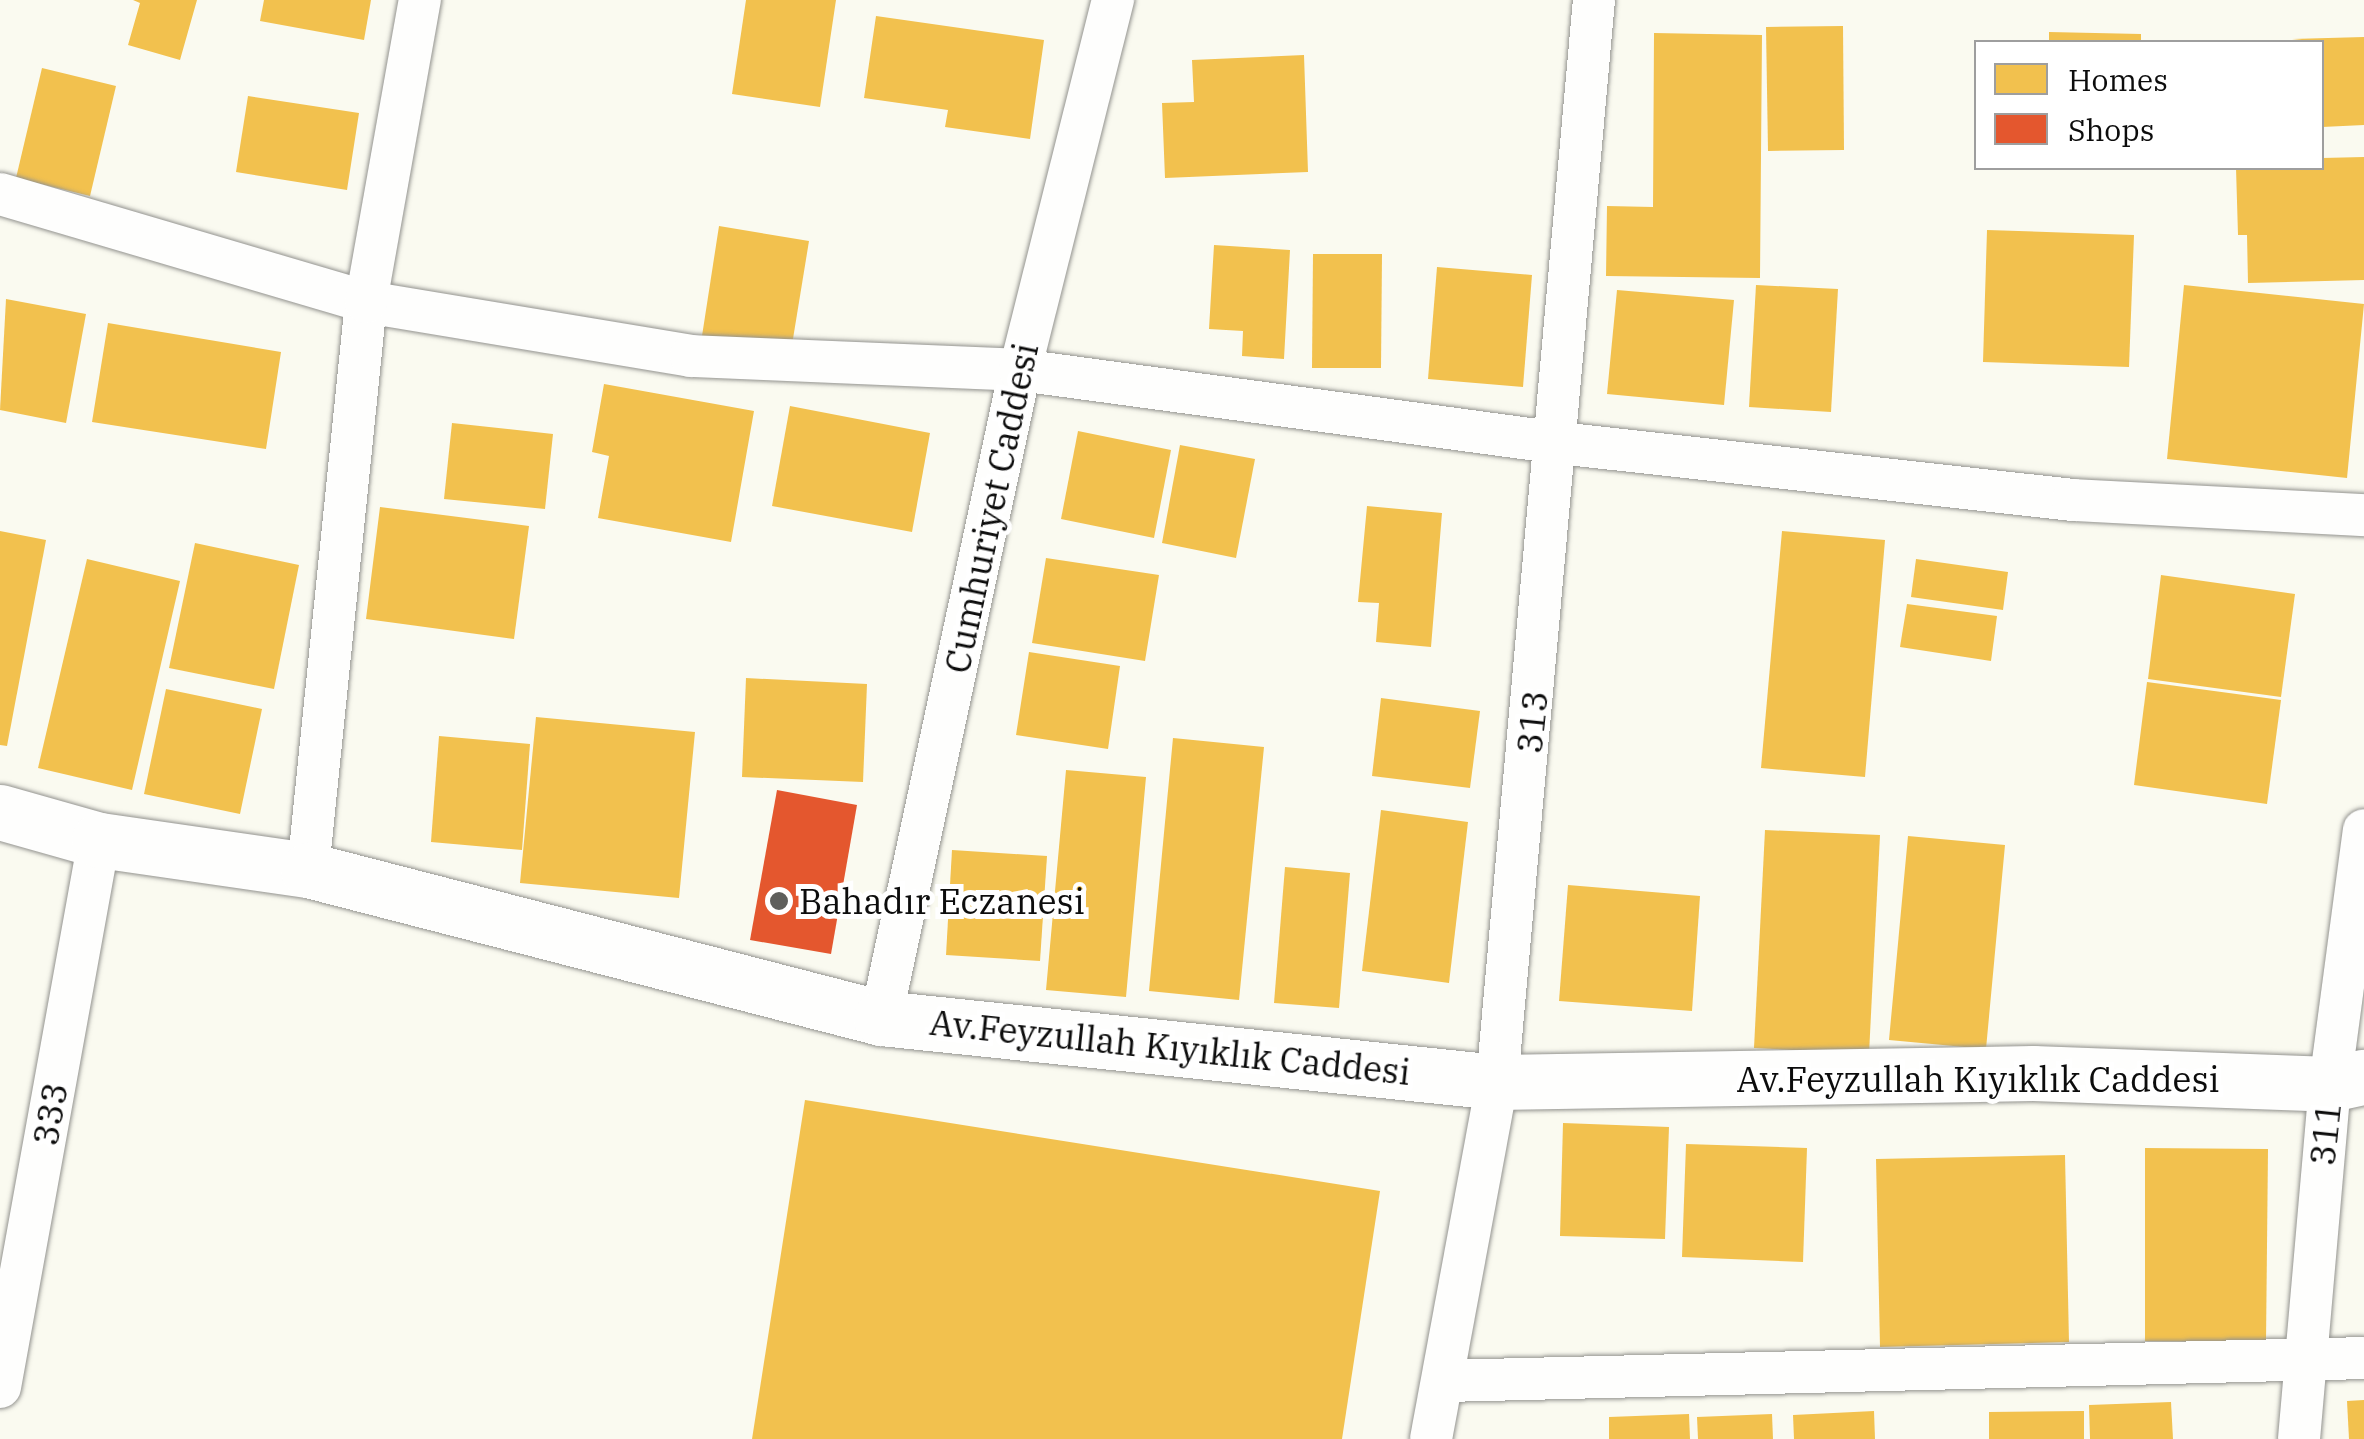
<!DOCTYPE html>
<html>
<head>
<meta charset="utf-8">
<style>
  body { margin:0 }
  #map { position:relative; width:2364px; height:1439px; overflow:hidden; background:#fafaf0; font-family:"IBM Plex Serif",serif }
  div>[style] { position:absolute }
  .homes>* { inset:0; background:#f2c14e }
  .shops>* { inset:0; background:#e4572e }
  .roads { filter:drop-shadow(0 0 2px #93938f) drop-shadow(0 0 2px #93938f) }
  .minor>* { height:42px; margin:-21px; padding:0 21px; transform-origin:21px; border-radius:21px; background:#fefefd }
  .tertiary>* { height:55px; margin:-27.5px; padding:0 27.5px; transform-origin:27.5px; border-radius:27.5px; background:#fefefd }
  .dots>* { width:28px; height:28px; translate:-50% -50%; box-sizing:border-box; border:5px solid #fff; border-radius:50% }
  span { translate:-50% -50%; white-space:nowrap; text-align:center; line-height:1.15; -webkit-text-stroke:10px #fff; paint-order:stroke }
  .street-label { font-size:35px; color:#0c0c0c }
  .poi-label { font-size:35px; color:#0c0c0c }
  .left { translate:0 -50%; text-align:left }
  .legend { position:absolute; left:1974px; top:40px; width:350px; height:130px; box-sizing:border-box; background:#fff; border:2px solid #9e9e9e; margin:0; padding:12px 18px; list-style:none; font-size:30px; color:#0c0c0c }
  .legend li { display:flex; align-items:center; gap:20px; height:50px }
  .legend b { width:50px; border:2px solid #9e9e9e }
</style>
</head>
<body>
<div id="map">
  <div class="homes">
    <i style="clip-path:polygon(197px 0,180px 60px,128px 45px,140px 3px,133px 0)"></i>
    <i style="clip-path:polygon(264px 0,371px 0,364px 40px,260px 21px)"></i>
    <i style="clip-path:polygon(746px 0,836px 0,820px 107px,732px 94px)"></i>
    <i style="clip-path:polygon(876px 16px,1044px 40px,1030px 139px,945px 127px,948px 110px,864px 98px)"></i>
    <i style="clip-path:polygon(1843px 26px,1844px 150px,1768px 151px,1766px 27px)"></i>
    <i style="clip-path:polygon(2049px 32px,2141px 34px,2141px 42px,2049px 42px)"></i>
    <i style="clip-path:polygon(1654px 33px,1762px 35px,1760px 278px,1606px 276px,1607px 206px,1653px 207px)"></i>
    <i style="clip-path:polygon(2364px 37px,2364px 125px,2322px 127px,2322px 42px,2292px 39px)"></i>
    <i style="clip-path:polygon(1304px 55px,1308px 172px,1165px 178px,1162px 103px,1194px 102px,1192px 60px)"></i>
    <i style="clip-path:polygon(42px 68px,116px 86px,90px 196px,16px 178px)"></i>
    <i style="clip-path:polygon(248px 96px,359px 113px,347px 190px,236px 172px)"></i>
    <i style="clip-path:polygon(2364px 157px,2364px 280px,2248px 283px,2247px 235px,2238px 235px,2236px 168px,2322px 168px,2322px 158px)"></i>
    <i style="clip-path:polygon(719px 226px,809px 241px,791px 351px,702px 336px)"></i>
    <i style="clip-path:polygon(1987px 230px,2134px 235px,2129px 367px,1983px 362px)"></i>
    <i style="clip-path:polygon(1214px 245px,1290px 250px,1284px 359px,1242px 356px,1243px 331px,1209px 329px)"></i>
    <i style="clip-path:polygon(1313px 254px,1382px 254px,1381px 368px,1312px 368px)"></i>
    <i style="clip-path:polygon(1437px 267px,1532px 275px,1523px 387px,1428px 379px)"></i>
    <i style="clip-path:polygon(1756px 285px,1838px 289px,1831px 412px,1749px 407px)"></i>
    <i style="clip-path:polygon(2184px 285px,2364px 304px,2347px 478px,2167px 459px)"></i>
    <i style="clip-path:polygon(1617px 290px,1734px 300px,1724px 405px,1607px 394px)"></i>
    <i style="clip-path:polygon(6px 299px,86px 314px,66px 423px,0 410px)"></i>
    <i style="clip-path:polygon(108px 323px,281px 352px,266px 449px,92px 422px)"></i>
    <i style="clip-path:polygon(604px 384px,754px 411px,731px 542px,598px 518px,609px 456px,592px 452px)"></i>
    <i style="clip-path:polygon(790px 406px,930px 433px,912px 532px,772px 506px)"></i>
    <i style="clip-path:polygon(452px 423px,553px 434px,545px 509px,444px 499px)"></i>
    <i style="clip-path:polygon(1078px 431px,1171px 450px,1154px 538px,1061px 519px)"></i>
    <i style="clip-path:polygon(1180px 445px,1255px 459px,1236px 558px,1162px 543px)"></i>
    <i style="clip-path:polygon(1367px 506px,1442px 513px,1431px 647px,1376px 642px,1379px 603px,1358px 602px)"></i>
    <i style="clip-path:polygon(380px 507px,529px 526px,514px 639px,366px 619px)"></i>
    <i style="clip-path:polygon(0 531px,46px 540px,7px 746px,0 745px)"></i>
    <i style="clip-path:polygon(1782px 531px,1885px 540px,1865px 777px,1761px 768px)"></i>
    <i style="clip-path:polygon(195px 543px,299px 565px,274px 689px,169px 668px)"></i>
    <i style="clip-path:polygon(1046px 558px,1159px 575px,1145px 661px,1032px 643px)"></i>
    <i style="clip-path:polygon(87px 559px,180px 581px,132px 790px,38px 768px)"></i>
    <i style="clip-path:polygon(1916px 559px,2008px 572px,2003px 610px,1911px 597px)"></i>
    <i style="clip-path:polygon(2161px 575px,2295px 594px,2281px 697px,2148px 679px)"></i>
    <i style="clip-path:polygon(1907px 604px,1997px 616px,1991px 661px,1900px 647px)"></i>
    <i style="clip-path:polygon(1029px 652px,1120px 666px,1108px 749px,1016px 735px)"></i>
    <i style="clip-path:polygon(746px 678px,867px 684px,863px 782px,742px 777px)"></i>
    <i style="clip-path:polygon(2147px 682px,2281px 700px,2267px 804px,2134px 785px)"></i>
    <i style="clip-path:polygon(166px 689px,262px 709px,240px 814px,144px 794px)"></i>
    <i style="clip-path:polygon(1381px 698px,1480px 711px,1470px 788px,1372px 776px)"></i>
    <i style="clip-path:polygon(536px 717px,695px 732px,679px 898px,520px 883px)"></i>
    <i style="clip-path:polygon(439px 736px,530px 744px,522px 850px,431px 842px)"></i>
    <i style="clip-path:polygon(1173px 738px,1264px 747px,1239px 1000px,1149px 991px)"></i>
    <i style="clip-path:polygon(1066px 770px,1146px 777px,1126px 997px,1046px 990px)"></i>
    <i style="clip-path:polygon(1381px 810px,1468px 822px,1449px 983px,1362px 971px)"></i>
    <i style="clip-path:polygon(1765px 830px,1880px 835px,1869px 1054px,1754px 1048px)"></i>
    <i style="clip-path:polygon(1908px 836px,2005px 845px,1986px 1049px,1889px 1040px)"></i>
    <i style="clip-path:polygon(952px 850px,1047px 856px,1040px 961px,946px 955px)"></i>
    <i style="clip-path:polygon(1285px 867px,1350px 873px,1339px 1008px,1274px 1003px)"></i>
    <i style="clip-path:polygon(1568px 885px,1700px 896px,1692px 1011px,1559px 1001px)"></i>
    <i style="clip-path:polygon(805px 1100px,1380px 1191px,1342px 1439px,752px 1439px)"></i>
    <i style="clip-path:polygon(1563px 1123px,1669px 1127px,1665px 1239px,1560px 1236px)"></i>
    <i style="clip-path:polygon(1686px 1144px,1807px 1148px,1803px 1262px,1682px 1257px)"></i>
    <i style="clip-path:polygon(2145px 1148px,2268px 1149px,2266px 1342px,2145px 1341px)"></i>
    <i style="clip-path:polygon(2065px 1155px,2069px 1342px,1880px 1347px,1876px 1159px)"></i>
    <i style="clip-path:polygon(2364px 1400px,2364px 1439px,2349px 1439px,2347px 1401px)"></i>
    <i style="clip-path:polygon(2171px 1402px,2173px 1439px,2090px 1439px,2089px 1405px)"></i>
    <i style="clip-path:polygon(1874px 1411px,1875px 1439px,1794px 1439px,1793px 1415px)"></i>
    <i style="clip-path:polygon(2084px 1411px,2084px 1439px,1989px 1439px,1989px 1412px)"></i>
    <i style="clip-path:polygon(1689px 1414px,1690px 1439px,1609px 1439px,1609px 1417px)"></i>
    <i style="clip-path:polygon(1772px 1414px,1773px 1439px,1698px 1439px,1697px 1417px)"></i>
  </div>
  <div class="shops">
    <i style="clip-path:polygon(777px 790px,857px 805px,831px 954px,750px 940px)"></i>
  </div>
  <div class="roads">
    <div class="minor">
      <i style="left:0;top:194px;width:382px;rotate:16.4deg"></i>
      <i style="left:366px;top:302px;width:329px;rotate:9.4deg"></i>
      <i style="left:691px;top:356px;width:329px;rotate:2.4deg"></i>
      <i style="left:1020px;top:370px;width:544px;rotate:7.71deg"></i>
      <i style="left:1559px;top:443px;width:517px;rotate:6.33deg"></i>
      <i style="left:2073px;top:500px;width:291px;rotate:3deg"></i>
      <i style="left:308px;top:870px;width:571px;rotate:-84.17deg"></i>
      <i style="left:366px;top:302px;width:307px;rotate:-79.9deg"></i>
      <i style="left:881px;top:1018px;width:663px;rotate:-77.89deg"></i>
      <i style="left:1020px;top:370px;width:382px;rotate:-75.9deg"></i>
      <i style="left:1445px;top:1381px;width:919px;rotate:-1.43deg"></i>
      <i style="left:0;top:1387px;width:556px;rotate:-79.74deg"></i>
      <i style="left:1431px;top:1439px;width:363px;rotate:-79.5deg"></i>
      <i style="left:1497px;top:1082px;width:1086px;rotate:-84.88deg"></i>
      <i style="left:2299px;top:1439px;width:356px;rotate:-85deg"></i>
      <i style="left:2330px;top:1084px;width:256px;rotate:-82.4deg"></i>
    </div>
    <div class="tertiary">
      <i style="left:0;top:812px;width:103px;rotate:15.8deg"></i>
      <i style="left:99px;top:840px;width:211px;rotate:8.2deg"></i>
      <i style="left:308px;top:870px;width:592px;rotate:14.48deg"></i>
      <i style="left:881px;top:1018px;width:619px;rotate:5.93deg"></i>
      <i style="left:1497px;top:1082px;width:536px;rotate:-0.96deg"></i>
      <i style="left:2033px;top:1073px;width:297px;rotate:2.1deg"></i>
      <i style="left:2330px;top:1084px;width:35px;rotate:-12deg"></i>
    </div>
  </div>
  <div class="dots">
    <i style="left:779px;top:901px;background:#5f5f5c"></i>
  </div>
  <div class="street-label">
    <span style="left:991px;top:508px;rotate:-78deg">Cumhuriyet Caddesi</span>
    <span style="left:1532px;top:722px;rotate:-84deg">313</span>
    <span style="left:1170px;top:1047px;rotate:6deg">Av.Feyzullah Kıyıklık Caddesi</span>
    <span style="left:1978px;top:1079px">Av.Feyzullah Kıyıklık Caddesi</span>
    <span style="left:50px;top:1114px;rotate:-80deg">333</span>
    <span style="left:2325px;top:1134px;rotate:-84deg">311</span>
  </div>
  <div class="poi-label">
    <span class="left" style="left:799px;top:901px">Bahadır Eczanesi</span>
  </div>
  <ul class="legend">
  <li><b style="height:28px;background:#f2c14e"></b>Homes</li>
  <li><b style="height:28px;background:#e4572e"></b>Shops</li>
  </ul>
</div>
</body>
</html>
